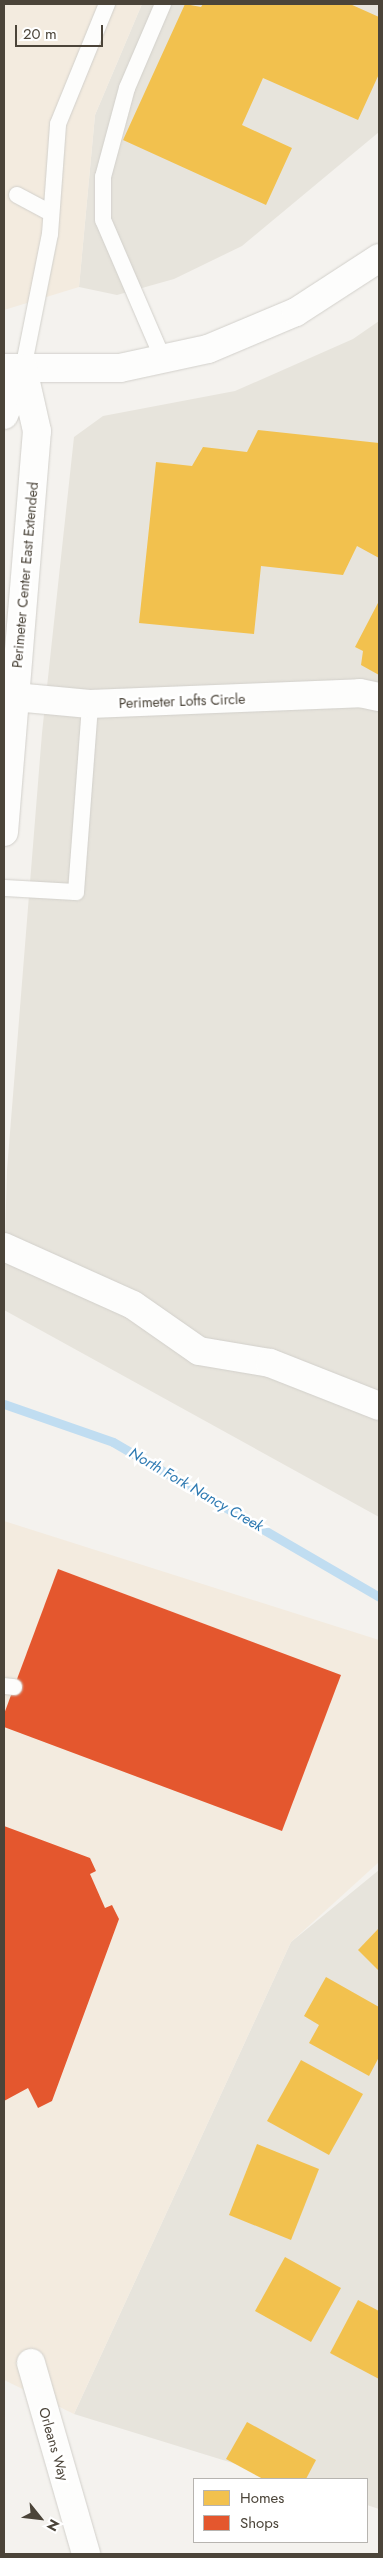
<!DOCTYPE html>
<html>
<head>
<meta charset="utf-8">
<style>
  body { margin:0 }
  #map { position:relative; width:383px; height:2558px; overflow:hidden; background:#f4f2ee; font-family:Jost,sans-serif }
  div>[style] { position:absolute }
  .residential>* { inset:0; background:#e7e4dc }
  .commercial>* { inset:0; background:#f3ebdf }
  .homes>* { inset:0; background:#f2c14e }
  .shops>* { inset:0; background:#e4572e }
  .stream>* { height:9px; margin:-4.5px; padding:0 4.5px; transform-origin:4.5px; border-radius:4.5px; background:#c0ddf1 }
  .roads { filter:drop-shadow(0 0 1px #d2d0cb) drop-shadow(0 0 1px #d2d0cb) }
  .service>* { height:16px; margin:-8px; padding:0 8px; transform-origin:8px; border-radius:8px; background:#fdfdfc }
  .minor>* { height:28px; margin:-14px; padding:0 14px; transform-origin:14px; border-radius:14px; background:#fdfdfc }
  span { translate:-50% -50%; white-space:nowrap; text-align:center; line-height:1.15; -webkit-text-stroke:5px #fff; paint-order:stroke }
  .street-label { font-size:14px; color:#4b4439 }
  .water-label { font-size:15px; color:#2e7ab2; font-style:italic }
  .frame { position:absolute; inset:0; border:5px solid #4b4439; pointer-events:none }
  .legend { position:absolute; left:193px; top:2478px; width:175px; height:65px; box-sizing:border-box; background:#fff; border:1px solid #b7b4b0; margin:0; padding:6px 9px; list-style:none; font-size:15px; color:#4b4439 }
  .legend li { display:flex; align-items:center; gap:10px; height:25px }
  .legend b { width:25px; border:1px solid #b7b4b0 }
  .north { position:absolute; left:15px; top:2493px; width:50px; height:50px; -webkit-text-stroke:4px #fff; paint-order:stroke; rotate:119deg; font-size:14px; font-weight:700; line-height:20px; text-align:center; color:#4b4439 }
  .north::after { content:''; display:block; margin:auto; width:18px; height:22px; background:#4b4439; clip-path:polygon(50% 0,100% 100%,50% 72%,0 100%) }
  .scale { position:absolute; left:15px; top:25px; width:88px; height:22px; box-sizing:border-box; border:2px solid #4b4439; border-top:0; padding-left:6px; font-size:15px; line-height:18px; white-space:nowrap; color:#4b4439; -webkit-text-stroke:4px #fff; paint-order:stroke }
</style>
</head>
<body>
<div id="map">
  <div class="residential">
    <i style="clip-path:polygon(142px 4px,379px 4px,379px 132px,242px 246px,174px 279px,117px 295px,79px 287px,95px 115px)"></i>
    <i style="clip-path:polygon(379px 321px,379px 1517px,4px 1310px,4px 1268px,7px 1170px,42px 733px,74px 437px,103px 416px,235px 391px,353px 339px)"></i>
    <i style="clip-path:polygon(379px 1870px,379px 2509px,367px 2505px,367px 2479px,284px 2479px,74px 2414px,291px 1942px)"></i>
  </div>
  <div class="commercial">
    <i style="clip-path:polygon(4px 4px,142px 4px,95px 115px,79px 287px,4px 310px)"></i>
    <i style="clip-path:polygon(4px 1521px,379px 1640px,379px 1862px,291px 1942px,74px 2414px,4px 2380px)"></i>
  </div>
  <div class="homes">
    <i style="clip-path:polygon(185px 4px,201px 7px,203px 4px,350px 4px,379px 17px,379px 74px,358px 120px,263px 78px,242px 125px,292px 148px,266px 205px,123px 140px)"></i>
    <i style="clip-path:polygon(258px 430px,379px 443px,379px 558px,357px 546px,343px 575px,261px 566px,254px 634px,139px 623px,156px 462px,192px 466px,203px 447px,247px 452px)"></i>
    <i style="clip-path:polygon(379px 601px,379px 675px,361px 665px,363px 651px,355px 647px)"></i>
    <i style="clip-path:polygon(379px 1928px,379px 1971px,358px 1950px)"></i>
    <i style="clip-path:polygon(326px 1977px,379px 2007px,379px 2057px,369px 2076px,309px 2043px,319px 2025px,304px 2016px)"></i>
    <i style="clip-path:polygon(301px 2060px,363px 2094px,329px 2155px,267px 2121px)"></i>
    <i style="clip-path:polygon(257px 2144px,319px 2169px,291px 2240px,229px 2215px)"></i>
    <i style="clip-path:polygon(285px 2257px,341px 2288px,311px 2342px,255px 2311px)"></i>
    <i style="clip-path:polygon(358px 2300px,379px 2311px,379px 2379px,330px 2353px)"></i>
    <i style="clip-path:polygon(247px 2422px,316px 2460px,306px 2479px,263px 2479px,226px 2459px)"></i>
  </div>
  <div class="shops">
    <i style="clip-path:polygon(58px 1569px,341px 1675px,282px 1831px,4px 1727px,4px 1714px)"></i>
    <i style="clip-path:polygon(4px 1826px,90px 1858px,96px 1871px,90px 1874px,105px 1908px,112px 1905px,119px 1919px,52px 2101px,38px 2108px,28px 2088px,4px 2101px)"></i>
  </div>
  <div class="stream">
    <i style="left:4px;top:1404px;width:115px;rotate:19.2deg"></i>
    <i style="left:113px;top:1442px;width:308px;rotate:30.2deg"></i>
  </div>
  <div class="roads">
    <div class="service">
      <i style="left:17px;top:195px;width:38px;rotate:28deg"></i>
      <i style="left:163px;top:359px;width:151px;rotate:-113.3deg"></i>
      <i style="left:103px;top:220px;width:43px;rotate:-90deg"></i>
      <i style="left:103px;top:177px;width:92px;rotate:-74.9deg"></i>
      <i style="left:127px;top:88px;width:91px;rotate:-66.8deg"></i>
      <i style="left:23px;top:369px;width:138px;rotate:-78.7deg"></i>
      <i style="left:50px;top:234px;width:110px;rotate:-85.8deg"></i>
      <i style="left:58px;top:124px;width:130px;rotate:-67.8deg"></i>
      <i style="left:4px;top:888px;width:72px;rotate:3.2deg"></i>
      <i style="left:76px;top:892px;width:189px;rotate:-85.7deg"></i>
      <i style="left:4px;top:1686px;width:10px;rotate:6deg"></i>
    </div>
    <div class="minor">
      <i style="left:4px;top:368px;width:116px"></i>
      <i style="left:120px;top:368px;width:90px;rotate:-12.2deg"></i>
      <i style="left:208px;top:349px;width:95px;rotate:-22.8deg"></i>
      <i style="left:296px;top:312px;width:99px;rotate:-33deg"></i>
      <i style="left:4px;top:415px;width:50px;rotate:-67.6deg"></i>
      <i style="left:4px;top:696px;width:86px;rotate:5.3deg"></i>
      <i style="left:90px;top:704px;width:270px;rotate:-2.3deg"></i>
      <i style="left:360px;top:693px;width:19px;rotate:12deg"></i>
      <i style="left:4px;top:832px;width:402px;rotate:-85.3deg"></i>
      <i style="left:37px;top:431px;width:64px;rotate:-102.7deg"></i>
      <i style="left:4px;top:1247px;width:141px;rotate:24.2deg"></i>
      <i style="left:133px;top:1305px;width:80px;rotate:34.9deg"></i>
      <i style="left:199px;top:1351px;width:72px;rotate:9.6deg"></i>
      <i style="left:270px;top:1363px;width:117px;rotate:21.5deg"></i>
      <i style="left:31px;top:2363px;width:199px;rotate:73.9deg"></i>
    </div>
  </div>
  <div class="street-label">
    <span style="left:25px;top:575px;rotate:-85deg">Perimeter Center East Extended</span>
    <span style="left:182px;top:701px;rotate:-2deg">Perimeter Lofts Circle</span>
    <span style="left:54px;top:2444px;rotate:74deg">Orleans Way</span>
  </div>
  <div class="water-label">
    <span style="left:196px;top:1490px;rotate:30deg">North Fork Nancy Creek</span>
  </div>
  <div class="frame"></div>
  <ul class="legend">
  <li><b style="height:14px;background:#f2c14e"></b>Homes</li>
  <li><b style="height:14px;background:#e4572e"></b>Shops</li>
  </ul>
  <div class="north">N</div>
  <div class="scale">20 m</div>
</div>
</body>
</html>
